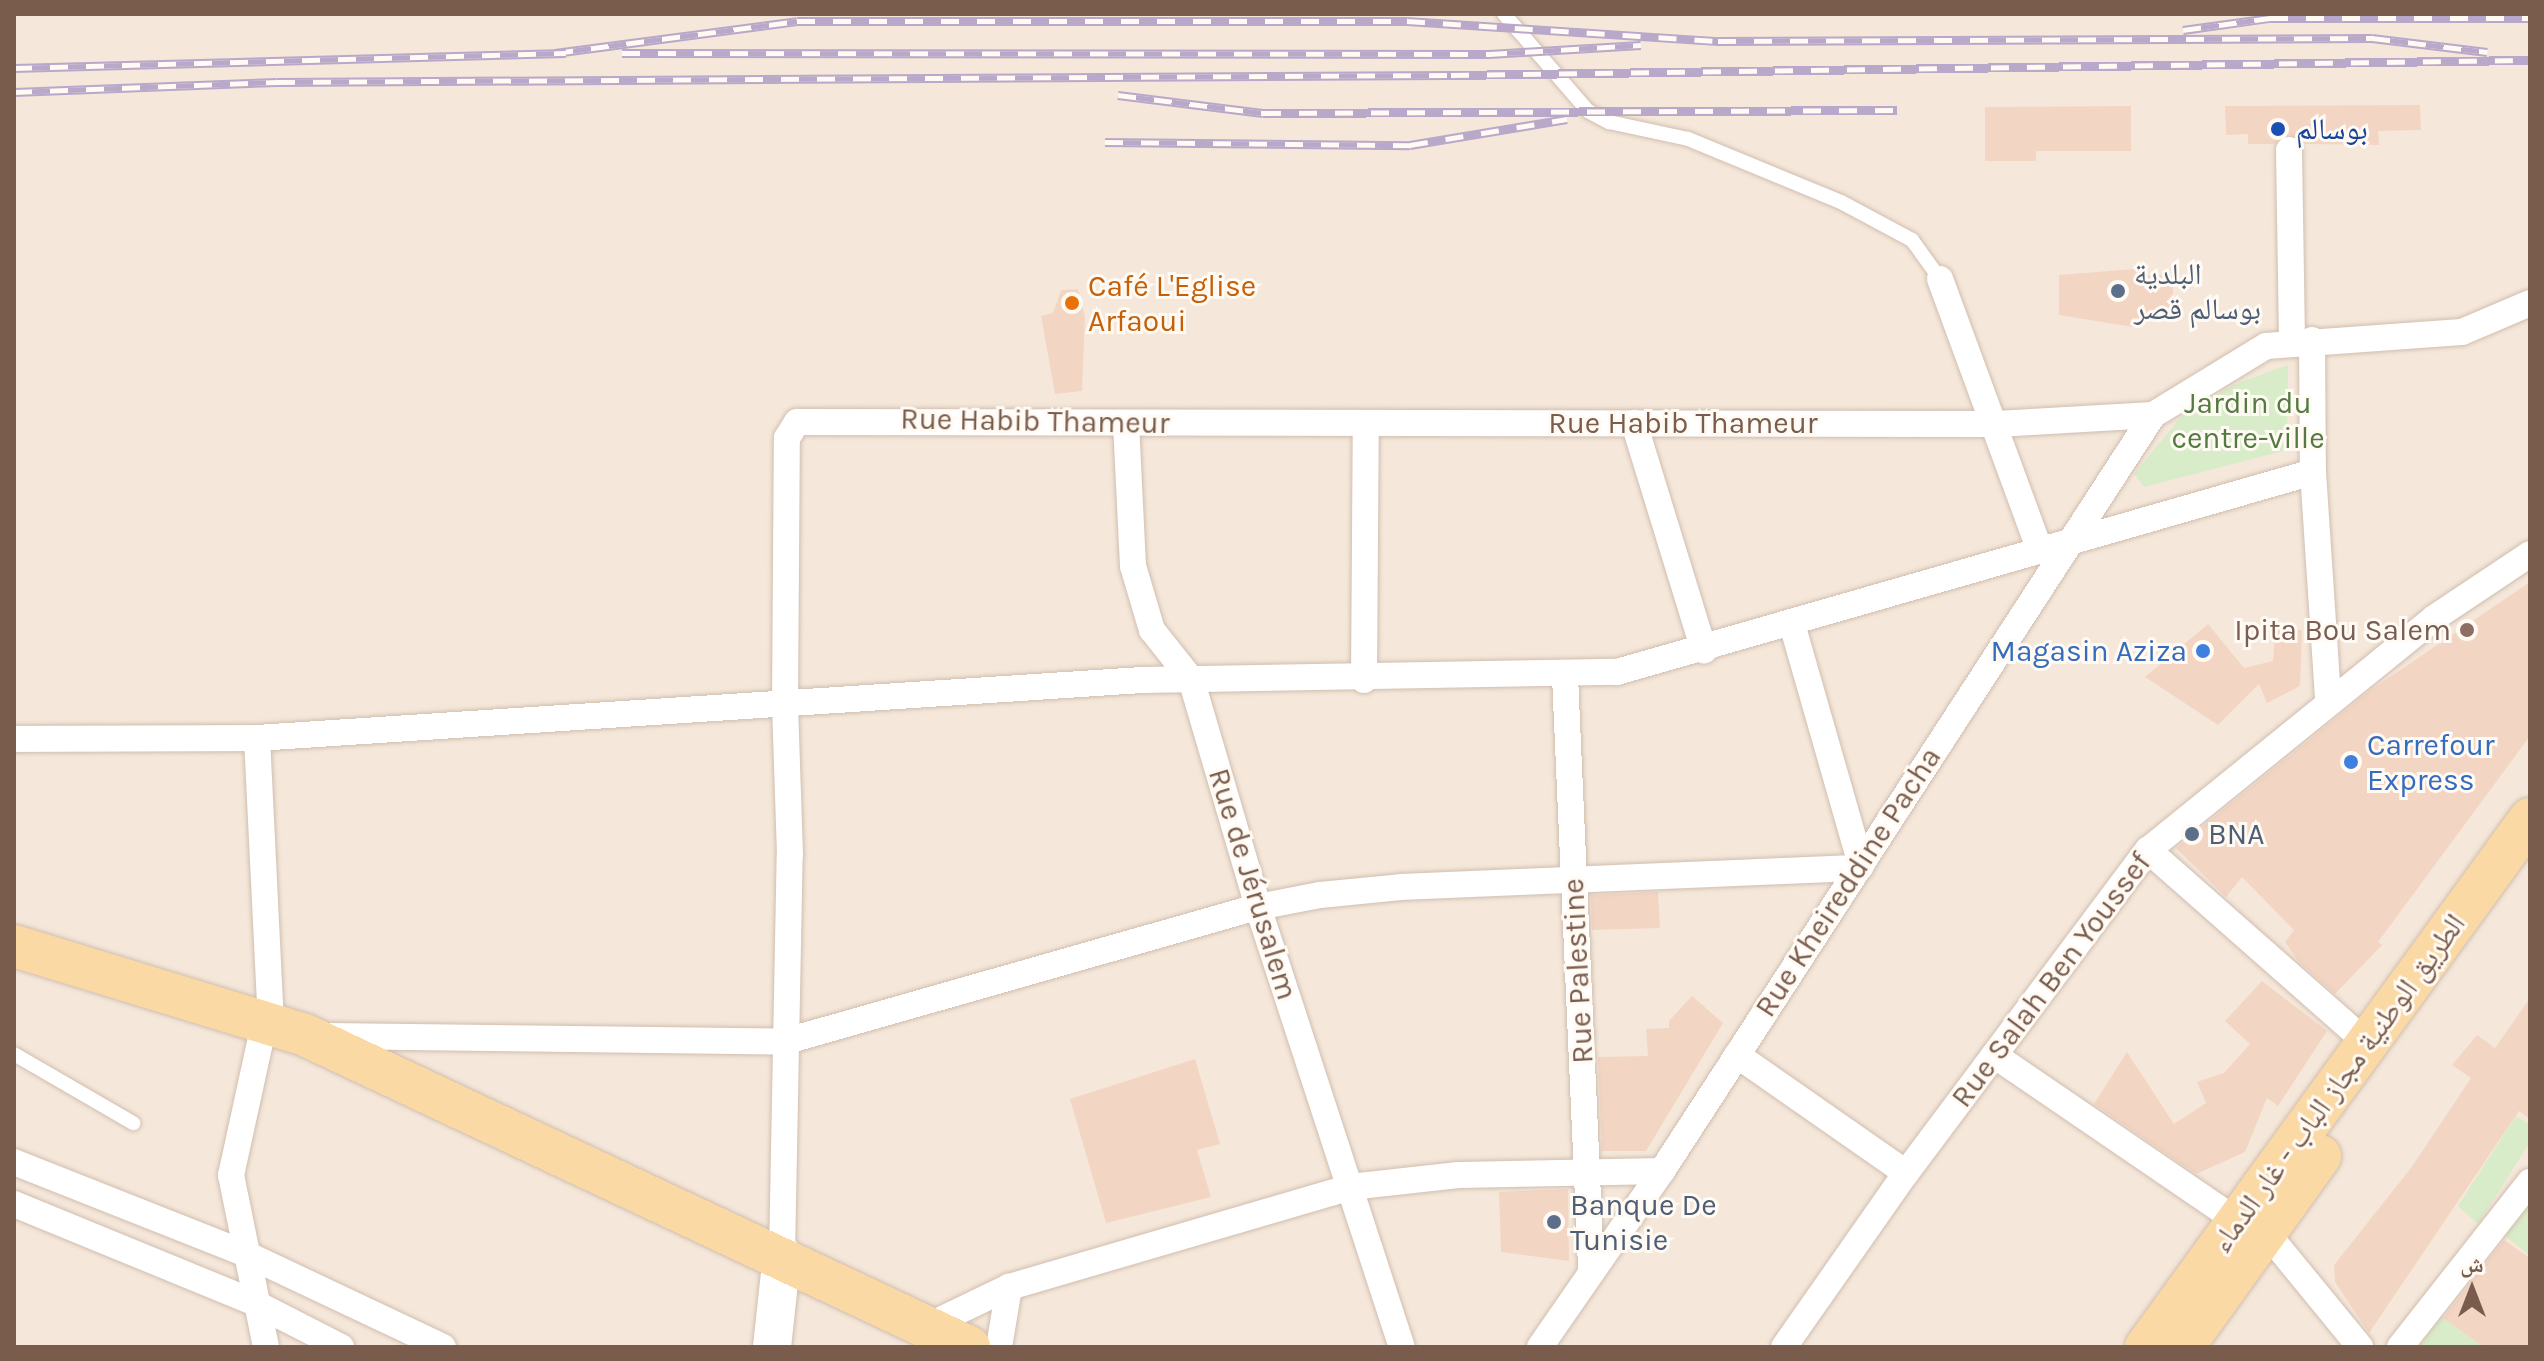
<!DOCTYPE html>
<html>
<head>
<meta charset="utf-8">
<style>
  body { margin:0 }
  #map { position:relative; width:2544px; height:1361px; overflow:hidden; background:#fdf6ec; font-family:Karla,"Noto Naskh Arabic",sans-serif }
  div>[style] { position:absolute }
  .residential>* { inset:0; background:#f5e8da }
  .green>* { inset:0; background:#d8ecc9 }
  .building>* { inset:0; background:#f3d5c3 }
  .roads { filter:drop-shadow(0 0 2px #d1beb0) drop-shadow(0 0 2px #d1beb0) }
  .lane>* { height:14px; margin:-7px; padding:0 7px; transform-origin:7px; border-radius:7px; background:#fff }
  .street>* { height:26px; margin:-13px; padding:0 13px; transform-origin:13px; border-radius:13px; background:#fff }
  .secondary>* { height:38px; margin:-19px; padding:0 19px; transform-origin:19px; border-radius:19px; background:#fff }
  .primary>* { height:42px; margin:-21px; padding:0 21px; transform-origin:21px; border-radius:21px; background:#fbd9a5 }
  .rail>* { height:9px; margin-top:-4.5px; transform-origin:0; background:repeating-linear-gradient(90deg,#fffaf3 0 18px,#b9a8c9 0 36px); box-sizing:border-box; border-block:2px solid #b9a8c9 }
  .dots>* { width:22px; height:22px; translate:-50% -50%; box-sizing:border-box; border:4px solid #fffaf3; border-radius:50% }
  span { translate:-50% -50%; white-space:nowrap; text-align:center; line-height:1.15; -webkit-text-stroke:6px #fffaf3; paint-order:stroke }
  .transit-label { font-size:30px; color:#164399 }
  .left { translate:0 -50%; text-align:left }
  .service-label { font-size:30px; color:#4e5e75 }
  .food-label { font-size:30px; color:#c56008 }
  .park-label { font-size:30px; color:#537a41 }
  .street-label { font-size:30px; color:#7a5c4d }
  .education-label { font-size:30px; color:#785e54 }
  .right { translate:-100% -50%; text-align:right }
  .shop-label { font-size:30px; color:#366cbe }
  .frame { position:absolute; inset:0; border:16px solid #7a5c4d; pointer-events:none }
  .north { position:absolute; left:2432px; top:1249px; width:80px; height:80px; -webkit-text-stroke:6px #fffaf3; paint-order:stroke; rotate:0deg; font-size:22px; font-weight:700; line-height:32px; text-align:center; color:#7a5c4d }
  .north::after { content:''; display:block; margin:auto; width:28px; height:36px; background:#7a5c4d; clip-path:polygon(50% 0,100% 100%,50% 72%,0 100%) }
</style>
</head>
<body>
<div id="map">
  <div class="residential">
    <i style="clip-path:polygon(14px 14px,2530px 14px,2530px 1347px,14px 1347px)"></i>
  </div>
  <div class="green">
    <i style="clip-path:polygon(2288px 365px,2287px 450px,2144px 487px,2134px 474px,2180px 418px,2233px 385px)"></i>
    <i style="clip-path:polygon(2516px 1116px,2530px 1125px,2530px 1142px,2478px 1224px,2458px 1206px)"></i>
    <i style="clip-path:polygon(2530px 1201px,2530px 1256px,2502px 1233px)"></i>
    <i style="clip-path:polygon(2440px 1316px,2484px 1347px,2420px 1347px)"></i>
  </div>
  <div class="building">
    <i style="clip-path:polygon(2420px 105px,2421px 130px,2378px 131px,2379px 145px,2303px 144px,2290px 134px,2274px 144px,2248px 144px,2248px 134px,2226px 135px,2225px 106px)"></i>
    <i style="clip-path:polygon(2131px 106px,2131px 151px,2036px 151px,2036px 161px,1985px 161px,1985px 107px)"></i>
    <i style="clip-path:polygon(2135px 269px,2136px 275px,2173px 275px,2173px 318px,2133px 318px,2133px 327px,2059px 315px,2059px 275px)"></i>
    <i style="clip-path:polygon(1078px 289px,1085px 317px,1082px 391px,1055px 394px,1041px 316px,1053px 313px,1061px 290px)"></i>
    <i style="clip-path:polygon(2530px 582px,2530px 736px,2378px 942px,2382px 945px,2335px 994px,2298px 961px,2285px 942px,2294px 930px,2242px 877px,2226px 897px,2176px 848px,2368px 692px)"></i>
    <i style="clip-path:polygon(2208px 624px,2244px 668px,2273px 661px,2275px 630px,2302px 630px,2300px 686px,2267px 703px,2259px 684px,2218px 725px,2145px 677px)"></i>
    <i style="clip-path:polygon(1658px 892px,1660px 928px,1592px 930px,1591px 895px)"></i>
    <i style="clip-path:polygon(2262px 981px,2327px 1031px,2278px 1106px,2267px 1098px,2245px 1152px,2196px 1174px,2094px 1104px,2127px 1052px,2174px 1124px,2206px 1103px,2197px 1082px,2224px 1073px,2250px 1044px,2225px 1021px)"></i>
    <i style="clip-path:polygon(1692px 996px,1723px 1023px,1646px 1151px,1602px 1151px,1598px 1057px,1648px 1056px,1646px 1029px,1669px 1028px,1669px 1021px)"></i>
    <i style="clip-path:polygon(2530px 998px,2530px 1119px,2519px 1111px,2369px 1333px,2335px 1282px,2334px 1265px,2411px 1168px,2471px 1078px,2452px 1065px,2477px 1035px,2495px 1048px)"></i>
    <i style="clip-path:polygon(1195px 1059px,1220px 1144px,1197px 1150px,1211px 1197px,1106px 1223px,1070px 1099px)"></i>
    <i style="clip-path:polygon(1568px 1189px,1569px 1261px,1501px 1252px,1499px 1192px)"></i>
    <i style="clip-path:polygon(2504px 1240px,2530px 1258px,2530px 1347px,2484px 1347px,2443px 1318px)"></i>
  </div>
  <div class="roads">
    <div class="lane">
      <i style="left:1504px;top:14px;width:128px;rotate:49.1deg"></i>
      <i style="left:1588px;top:111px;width:24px;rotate:28deg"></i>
      <i style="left:1609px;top:122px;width:81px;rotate:12.1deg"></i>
      <i style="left:1688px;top:139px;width:165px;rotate:22.4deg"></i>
      <i style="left:1841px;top:202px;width:81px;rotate:28.2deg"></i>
      <i style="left:1912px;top:240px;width:48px;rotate:54.3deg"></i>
      <i style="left:14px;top:1054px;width:138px;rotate:30.1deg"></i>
    </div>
    <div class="street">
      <i style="left:2289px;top:150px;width:190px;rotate:89.1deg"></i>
      <i style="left:1940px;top:279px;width:290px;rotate:69.8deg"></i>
      <i style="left:2312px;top:340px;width:132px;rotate:89.6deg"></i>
      <i style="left:2313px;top:472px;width:228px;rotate:86.2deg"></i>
      <i style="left:1126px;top:423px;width:143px;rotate:87.2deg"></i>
      <i style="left:1133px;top:566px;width:67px;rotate:73.5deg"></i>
      <i style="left:1152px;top:630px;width:63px;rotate:51.5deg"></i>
      <i style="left:1191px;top:679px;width:238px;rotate:73.6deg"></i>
      <i style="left:1258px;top:907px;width:463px;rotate:71.9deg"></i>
      <i style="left:1634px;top:423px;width:238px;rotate:72.9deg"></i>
      <i style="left:1792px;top:624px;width:251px;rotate:74deg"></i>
      <i style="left:1565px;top:676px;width:592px;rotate:87.48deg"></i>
      <i style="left:1364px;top:680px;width:257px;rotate:-89.6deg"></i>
      <i style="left:257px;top:738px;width:288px;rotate:87.2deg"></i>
      <i style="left:14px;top:739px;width:243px;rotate:-0.2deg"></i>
      <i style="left:257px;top:738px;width:886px;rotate:-3.75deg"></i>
      <i style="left:1141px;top:680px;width:476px;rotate:-1deg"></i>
      <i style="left:1617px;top:672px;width:724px;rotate:-16.03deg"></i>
      <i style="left:2148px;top:850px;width:293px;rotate:41.4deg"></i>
      <i style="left:264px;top:1024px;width:155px;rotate:102.3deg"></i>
      <i style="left:231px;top:1175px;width:176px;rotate:78.5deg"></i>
      <i style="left:321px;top:1036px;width:462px;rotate:0.7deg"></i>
      <i style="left:783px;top:1042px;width:494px;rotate:-15.9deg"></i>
      <i style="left:1258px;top:907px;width:63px;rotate:-11deg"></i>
      <i style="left:1320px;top:895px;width:81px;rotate:-5.6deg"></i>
      <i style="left:1401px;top:887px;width:459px;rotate:-2.4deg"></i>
      <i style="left:1737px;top:1055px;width:206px;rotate:34.9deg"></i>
      <i style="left:1994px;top:1055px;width:294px;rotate:34.3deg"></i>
      <i style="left:2237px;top:1221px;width:31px;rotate:21deg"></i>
      <i style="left:2266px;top:1232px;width:149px;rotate:50.7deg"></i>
      <i style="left:14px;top:1162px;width:247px;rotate:21.6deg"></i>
      <i style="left:244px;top:1253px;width:220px;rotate:25.3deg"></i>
      <i style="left:14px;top:1204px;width:258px;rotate:22.3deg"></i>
      <i style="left:253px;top:1302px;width:99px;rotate:27.1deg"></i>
      <i style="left:782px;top:1255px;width:400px;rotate:-88.9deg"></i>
      <i style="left:790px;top:855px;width:151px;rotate:-91.9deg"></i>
      <i style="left:785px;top:704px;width:266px;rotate:-89.6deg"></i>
      <i style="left:787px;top:438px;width:19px;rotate:-58deg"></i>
      <i style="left:797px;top:422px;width:1200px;rotate:0.1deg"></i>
      <i style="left:1997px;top:424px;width:156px;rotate:-3.3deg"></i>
      <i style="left:2153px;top:415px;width:132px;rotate:-31.4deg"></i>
      <i style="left:2266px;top:346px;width:196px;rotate:-4.1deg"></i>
      <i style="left:2462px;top:332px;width:74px;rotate:-23.1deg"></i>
      <i style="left:930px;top:1325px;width:88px;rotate:-25.7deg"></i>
      <i style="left:1009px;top:1287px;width:355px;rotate:-16.3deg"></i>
      <i style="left:1350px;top:1187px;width:109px;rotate:-6.3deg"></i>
      <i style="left:1458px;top:1175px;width:204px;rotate:-1.1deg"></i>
      <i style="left:999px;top:1347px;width:61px;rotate:-80.5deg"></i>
      <i style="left:1540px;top:1347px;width:214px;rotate:-55.3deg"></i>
      <i style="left:1662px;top:1171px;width:901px;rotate:-57deg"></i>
      <i style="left:1784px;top:1347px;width:213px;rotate:-55deg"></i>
      <i style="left:1906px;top:1173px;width:404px;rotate:-53.2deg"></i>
      <i style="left:2148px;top:850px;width:368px;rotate:-39deg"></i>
      <i style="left:2434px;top:618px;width:115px;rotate:-33.7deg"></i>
      <i style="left:2400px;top:1347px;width:210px;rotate:-51.8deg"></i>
    </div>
    <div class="secondary">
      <i style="left:772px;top:1347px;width:93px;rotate:-83.8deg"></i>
    </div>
    <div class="primary">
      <i style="left:14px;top:946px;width:304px;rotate:17deg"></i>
      <i style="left:305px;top:1035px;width:734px;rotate:25.17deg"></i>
      <i style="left:2146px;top:1347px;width:653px;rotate:-53.97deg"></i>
      <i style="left:2183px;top:1347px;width:235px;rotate:-54.3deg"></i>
    </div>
  </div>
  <div class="rail">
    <i style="left:2183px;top:30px;width:88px;rotate:-7.9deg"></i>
    <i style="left:2270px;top:18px;width:260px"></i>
    <i style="left:555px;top:53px;width:244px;rotate:-7.5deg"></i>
    <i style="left:797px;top:21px;width:610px"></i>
    <i style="left:1407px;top:21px;width:312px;rotate:3.7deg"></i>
    <i style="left:1718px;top:41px;width:654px;rotate:-0.26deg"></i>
    <i style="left:2372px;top:38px;width:116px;rotate:6.9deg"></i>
    <i style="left:622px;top:53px;width:867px;rotate:0.07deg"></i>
    <i style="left:1489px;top:54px;width:152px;rotate:-3.4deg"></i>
    <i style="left:14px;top:68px;width:552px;rotate:-1.56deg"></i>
    <i style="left:14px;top:92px;width:263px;rotate:-2.2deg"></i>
    <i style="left:277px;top:82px;width:1174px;rotate:-0.34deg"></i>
    <i style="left:1451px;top:75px;width:1079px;rotate:-0.8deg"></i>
    <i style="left:1118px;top:95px;width:146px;rotate:7.1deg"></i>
    <i style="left:1263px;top:113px;width:634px;rotate:-0.27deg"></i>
    <i style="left:1105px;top:142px;width:305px;rotate:0.6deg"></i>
    <i style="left:1410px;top:145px;width:159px;rotate:-9.4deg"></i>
  </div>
  <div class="dots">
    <i style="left:2278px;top:129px;background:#1a4fb4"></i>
    <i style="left:2118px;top:291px;background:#5c6f8a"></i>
    <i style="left:1072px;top:303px;background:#e8710a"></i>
    <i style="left:2467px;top:630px;background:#8d6e63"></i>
    <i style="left:2203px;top:651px;background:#3f7fe0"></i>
    <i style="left:2351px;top:762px;background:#3f7fe0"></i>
    <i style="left:2192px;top:834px;background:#5c6f8a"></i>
    <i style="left:1554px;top:1222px;background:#5c6f8a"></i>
  </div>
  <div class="transit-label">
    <span class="left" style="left:2296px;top:129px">بوسالم</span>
  </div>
  <div class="service-label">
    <span class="left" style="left:2134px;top:291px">البلدية<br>بوسالم قصر</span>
    <span class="left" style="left:2208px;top:834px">BNA</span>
    <span class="left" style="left:1570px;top:1222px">Banque De<br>Tunisie</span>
  </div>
  <div class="food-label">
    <span class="left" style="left:1088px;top:303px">Café L'Eglise<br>Arfaoui</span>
  </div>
  <div class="park-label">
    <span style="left:2248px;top:420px">Jardin du<br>centre-ville</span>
  </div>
  <div class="street-label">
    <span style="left:1035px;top:421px;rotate:1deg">Rue Habib Thameur</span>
    <span style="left:1683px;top:423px">Rue Habib Thameur</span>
    <span style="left:1848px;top:882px;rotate:-57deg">Rue Kheireddine Pacha</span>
    <span style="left:1253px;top:884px;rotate:73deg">Rue de Jérusalem</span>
    <span style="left:1578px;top:971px;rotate:-93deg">Rue Palestine</span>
    <span style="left:2051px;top:980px;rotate:-53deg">Rue Salah Ben Youssef</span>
    <span style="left:2338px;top:1083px;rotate:-54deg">الطريق الوطنية مجاز الباب - غار الدماء</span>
  </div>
  <div class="education-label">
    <span class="right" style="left:2451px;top:630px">Ipita Bou Salem</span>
  </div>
  <div class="shop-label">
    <span class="right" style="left:2187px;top:651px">Magasin Aziza</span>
    <span class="left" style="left:2367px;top:762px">Carrefour<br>Express</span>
  </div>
  <div class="frame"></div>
  <div class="north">ش</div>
</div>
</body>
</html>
